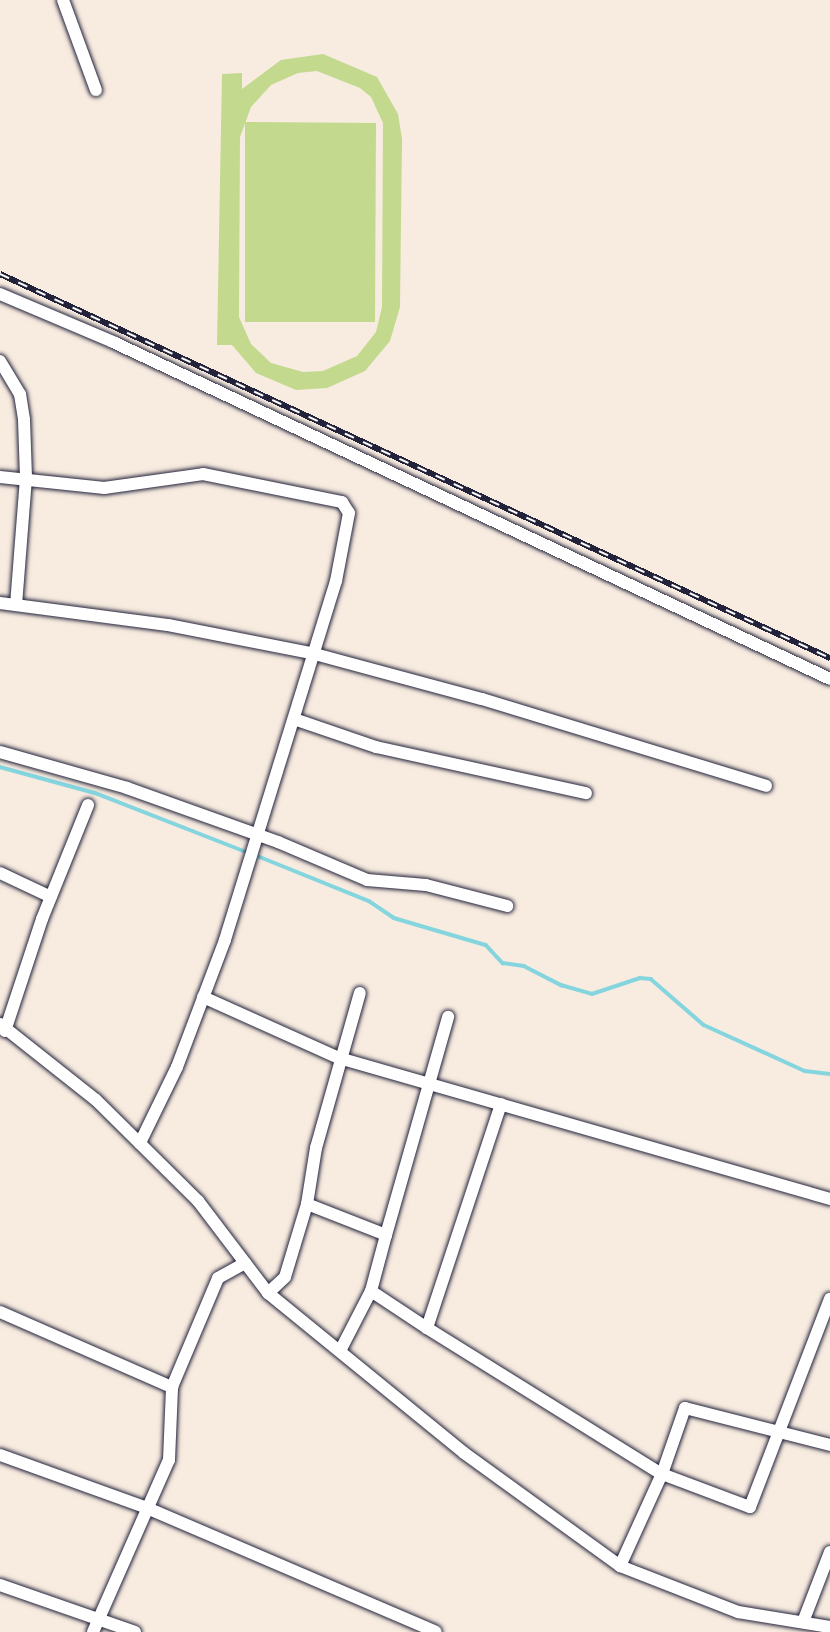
<!DOCTYPE html>
<html>
<head>
<meta charset="utf-8">
<style>
  body { margin:0 }
  #map { position:relative; width:830px; height:1632px; overflow:hidden; background:#f8ece0; font-family:"Architects Daughter",sans-serif }
  div>[style] { position:absolute }
  .green>* { inset:0; background:#c3d98e }
  .stream>* { height:3.5px; margin:-1.75px; padding:0 1.75px; transform-origin:1.75px; border-radius:1.75px; background:#85d5df }
  .roads { filter:drop-shadow(0 0 2px #22223b) drop-shadow(0 0 2px #22223b) }
  .minor>* { height:12px; margin:-6px; padding:0 6px; transform-origin:6px; border-radius:6px; background:#fff }
  .rail>* { height:6px; margin-top:-3px; transform-origin:0; background:repeating-linear-gradient(90deg,#fff 0 10px,#22223b 0 20px); box-sizing:border-box; border-block:2px solid #22223b }
  span { translate:-50% -50%; white-space:nowrap; text-align:center; line-height:1.15; -webkit-text-stroke:6px #fff; paint-order:stroke }
</style>
</head>
<body>
<div id="map">
  <div class="green">
    <i style="clip-path:polygon(evenodd,323px 54px,377px 77px,398px 114px,402px 139px,400px 307px,390px 341px,365px 371px,327px 388px,296px 390px,256px 373px,232px 345px,217px 345px,222px 74px,242px 73px,242px 89px,281px 60px,323px 54px,317px 71px,360px 88px,371px 97px,383px 123px,382px 307px,376px 332px,357px 356px,323px 371px,303px 372px,271px 363px,251px 344px,239px 317px,240px 137px,251px 107px,271px 85px,298px 73px,317px 71px)"></i>
    <i style="clip-path:polygon(245px 122px,376px 123px,375px 322px,245px 322px)"></i>
  </div>
  <div class="stream">
    <i style="left:0;top:767px;width:98px;rotate:15.3deg"></i>
    <i style="left:95px;top:793px;width:162px;rotate:21.3deg"></i>
    <i style="left:260px;top:857px;width:118px;rotate:22deg"></i>
    <i style="left:369px;top:901px;width:30px;rotate:34deg"></i>
    <i style="left:394px;top:918px;width:96px;rotate:16.4deg"></i>
    <i style="left:486px;top:945px;width:25px;rotate:47deg"></i>
    <i style="left:503px;top:963px;width:21px;rotate:8deg"></i>
    <i style="left:524px;top:966px;width:42px;rotate:27.2deg"></i>
    <i style="left:561px;top:985px;width:32px;rotate:16deg"></i>
    <i style="left:592px;top:994px;width:51px;rotate:-18.4deg"></i>
    <i style="left:640px;top:978px;width:11px;rotate:5deg"></i>
    <i style="left:651px;top:979px;width:70px;rotate:41deg"></i>
    <i style="left:704px;top:1025px;width:111px;rotate:24.5deg"></i>
    <i style="left:805px;top:1071px;width:25px;rotate:7deg"></i>
  </div>
  <div class="roads">
    <div class="minor">
      <i style="left:63px;top:0;width:96px;rotate:69.9deg"></i>
      <i style="left:0;top:294px;width:123px;rotate:23deg"></i>
      <i style="left:113px;top:342px;width:792px;rotate:25.17deg"></i>
      <i style="left:0;top:361px;width:39px;rotate:59deg"></i>
      <i style="left:20px;top:394px;width:26px;rotate:81deg"></i>
      <i style="left:24px;top:420px;width:58px;rotate:88deg"></i>
      <i style="left:26px;top:478px;width:127px;rotate:94.5deg"></i>
      <i style="left:0;top:477px;width:105px;rotate:6deg"></i>
      <i style="left:104px;top:488px;width:100px;rotate:-8deg"></i>
      <i style="left:203px;top:474px;width:142px;rotate:11.4deg"></i>
      <i style="left:342px;top:502px;width:13px;rotate:58deg"></i>
      <i style="left:349px;top:513px;width:69px;rotate:100.8deg"></i>
      <i style="left:336px;top:581px;width:376px;rotate:107.2deg"></i>
      <i style="left:225px;top:940px;width:136px;rotate:110.7deg"></i>
      <i style="left:177px;top:1067px;width:85px;rotate:116deg"></i>
      <i style="left:0;top:603px;width:169px;rotate:7.5deg"></i>
      <i style="left:168px;top:625px;width:146px;rotate:11.1deg"></i>
      <i style="left:311px;top:653px;width:177px;rotate:15.1deg"></i>
      <i style="left:482px;top:699px;width:297px;rotate:17deg"></i>
      <i style="left:294px;top:719px;width:87px;rotate:18.9deg"></i>
      <i style="left:376px;top:747px;width:215px;rotate:12.4deg"></i>
      <i style="left:0;top:752px;width:132px;rotate:15.8deg"></i>
      <i style="left:127px;top:788px;width:160px;rotate:19.7deg"></i>
      <i style="left:278px;top:842px;width:97px;rotate:23.1deg"></i>
      <i style="left:367px;top:880px;width:59px;rotate:4.8deg"></i>
      <i style="left:426px;top:885px;width:84px;rotate:14.5deg"></i>
      <i style="left:0;top:873px;width:56px;rotate:25.2deg"></i>
      <i style="left:203px;top:997px;width:149px;rotate:24.2deg"></i>
      <i style="left:339px;top:1058px;width:511px;rotate:16.02deg"></i>
      <i style="left:0;top:1024px;width:122px;rotate:38.4deg"></i>
      <i style="left:96px;top:1100px;width:144px;rotate:44.7deg"></i>
      <i style="left:198px;top:1201px;width:116px;rotate:52.7deg"></i>
      <i style="left:268px;top:1293px;width:253px;rotate:39.2deg"></i>
      <i style="left:464px;top:1453px;width:193px;rotate:35.9deg"></i>
      <i style="left:620px;top:1566px;width:127px;rotate:21.3deg"></i>
      <i style="left:738px;top:1612px;width:93px;rotate:9.3deg"></i>
      <i style="left:5px;top:1031px;width:118px;rotate:-71.7deg"></i>
      <i style="left:42px;top:919px;width:123px;rotate:-68deg"></i>
      <i style="left:501px;top:1104px;width:236px;rotate:108.3deg"></i>
      <i style="left:427px;top:1328px;width:277px;rotate:31.9deg"></i>
      <i style="left:662px;top:1474px;width:94px;rotate:20.6deg"></i>
      <i style="left:750px;top:1507px;width:223px;rotate:-69deg"></i>
      <i style="left:307px;top:1204px;width:57px;rotate:-80.9deg"></i>
      <i style="left:316px;top:1148px;width:161px;rotate:-74.2deg"></i>
      <i style="left:386px;top:1235px;width:227px;rotate:-74.1deg"></i>
      <i style="left:268px;top:1293px;width:23px;rotate:-43deg"></i>
      <i style="left:285px;top:1277px;width:76px;rotate:-73.2deg"></i>
      <i style="left:307px;top:1204px;width:85px;rotate:21.4deg"></i>
      <i style="left:386px;top:1235px;width:58px;rotate:105deg"></i>
      <i style="left:0;top:1312px;width:188px;rotate:23.6deg"></i>
      <i style="left:341px;top:1349px;width:65px;rotate:-62.7deg"></i>
      <i style="left:371px;top:1291px;width:67px;rotate:33.5deg"></i>
      <i style="left:0;top:1455px;width:156px;rotate:19.8deg"></i>
      <i style="left:147px;top:1508px;width:314px;rotate:23.2deg"></i>
      <i style="left:620px;top:1566px;width:101px;rotate:-65.5deg"></i>
      <i style="left:662px;top:1474px;width:70px;rotate:-70.8deg"></i>
      <i style="left:685px;top:1408px;width:150px;rotate:14.3deg"></i>
      <i style="left:0;top:1585px;width:143px;rotate:19.2deg"></i>
      <i style="left:803px;top:1622px;width:75px;rotate:-68.9deg"></i>
      <i style="left:93px;top:1632px;width:188px;rotate:-66.2deg"></i>
      <i style="left:169px;top:1460px;width:73px;rotate:-87.6deg"></i>
      <i style="left:172px;top:1387px;width:118px;rotate:-67.1deg"></i>
      <i style="left:218px;top:1278px;width:31px;rotate:-29deg"></i>
    </div>
  </div>
  <div class="rail">
    <i style="left:0;top:274px;width:915px;rotate:24.83deg"></i>
  </div>
</div>
</body>
</html>
